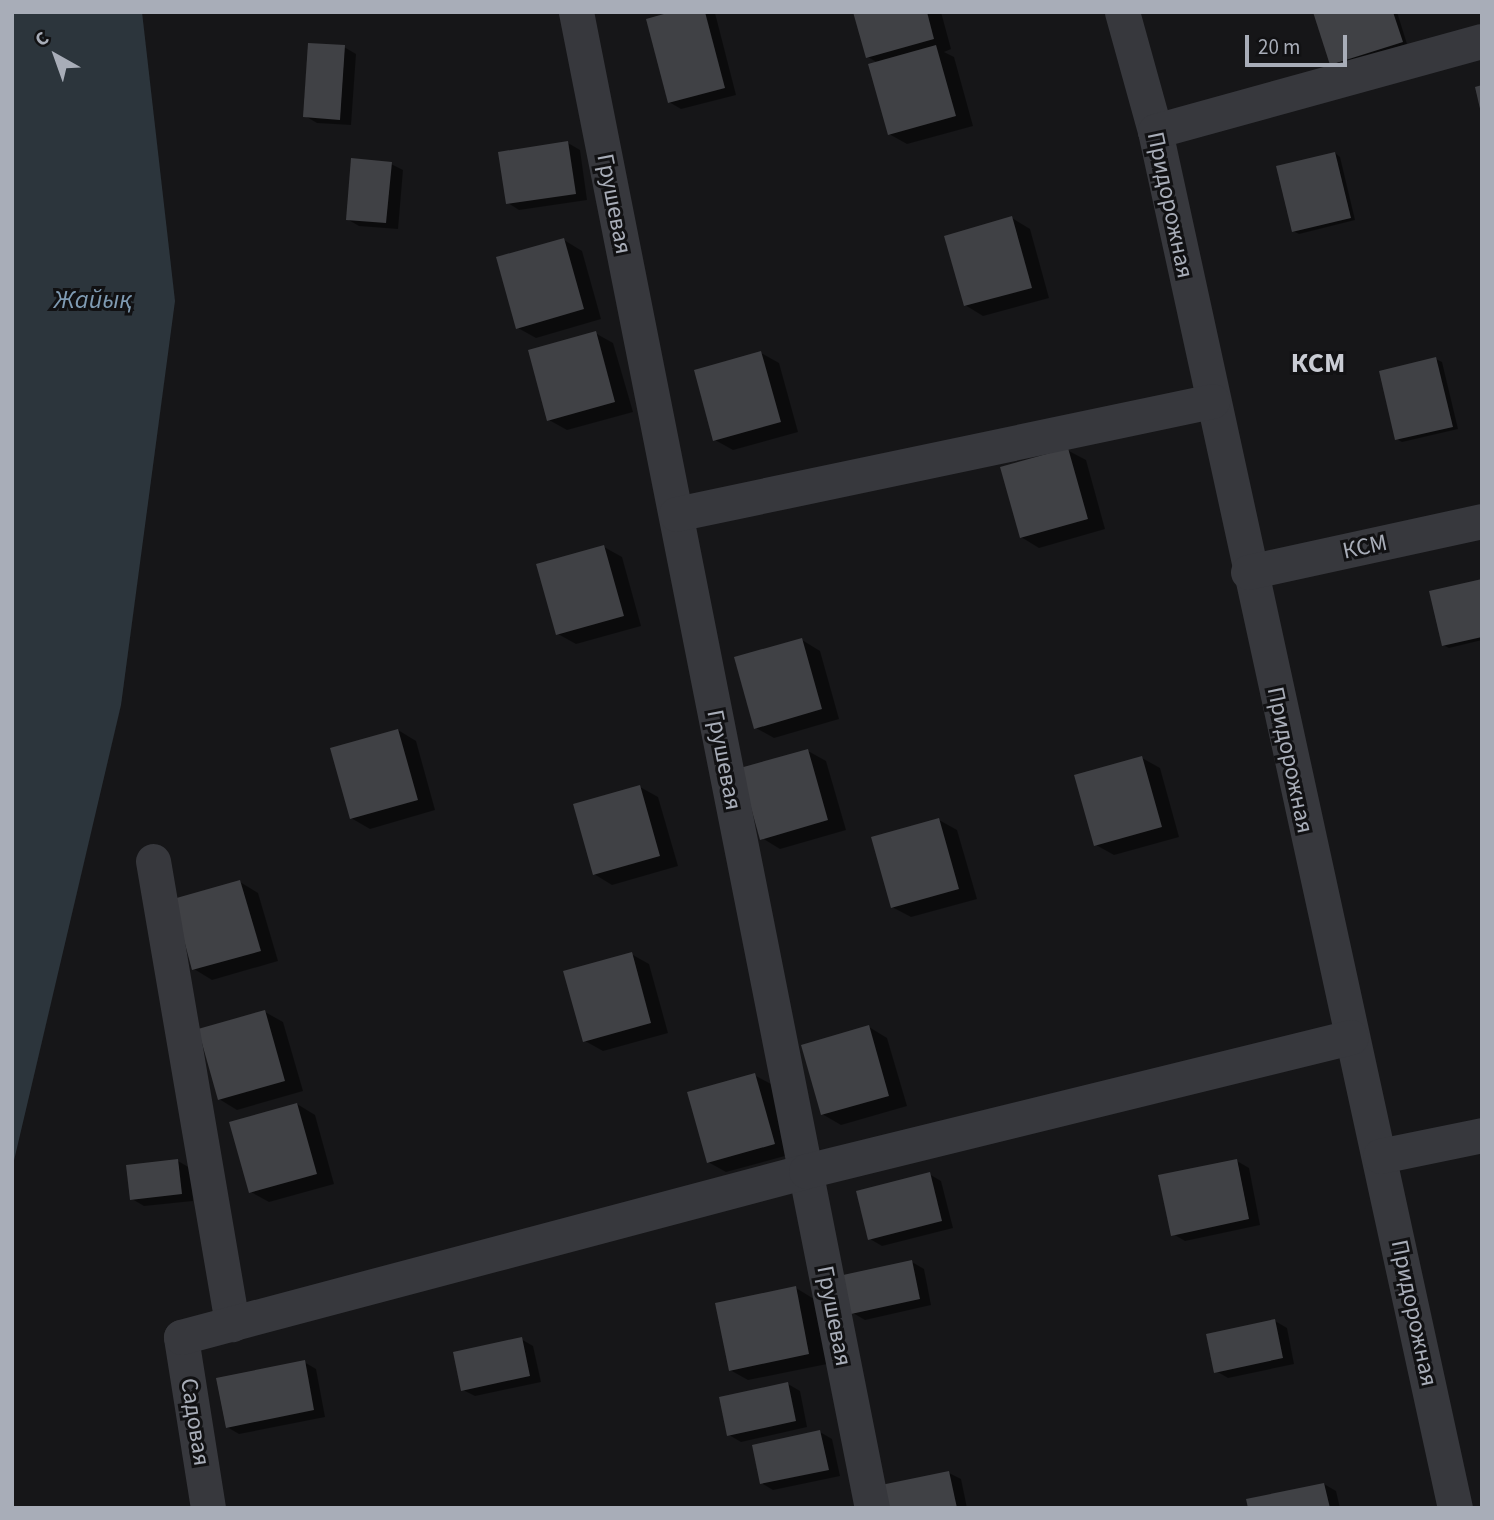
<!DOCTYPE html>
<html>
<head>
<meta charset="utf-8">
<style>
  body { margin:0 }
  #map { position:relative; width:1494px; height:1520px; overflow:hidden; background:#161618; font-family:"Source Sans 3",sans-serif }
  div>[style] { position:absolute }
  .water>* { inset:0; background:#2c353c }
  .shadow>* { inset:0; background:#0007 }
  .building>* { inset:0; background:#404145 }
  .street>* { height:35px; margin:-17.5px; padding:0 17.5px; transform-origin:17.5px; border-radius:17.5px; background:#37383d }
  span { translate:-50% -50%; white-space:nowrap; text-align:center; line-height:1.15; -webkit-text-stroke:6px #111113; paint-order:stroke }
  .street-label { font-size:24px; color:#a8adb8 }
  .water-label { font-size:26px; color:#7f9bb3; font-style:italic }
  .quarter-label { font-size:28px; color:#c9ccd4; font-weight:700 }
  .frame { position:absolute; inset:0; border:14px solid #a8adb8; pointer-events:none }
  .north { position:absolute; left:21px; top:21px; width:70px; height:70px; -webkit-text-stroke:5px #111113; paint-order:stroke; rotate:320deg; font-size:19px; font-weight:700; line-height:28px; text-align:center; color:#a8adb8 }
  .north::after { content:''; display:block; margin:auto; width:24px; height:32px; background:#a8adb8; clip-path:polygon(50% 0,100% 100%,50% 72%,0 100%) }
  .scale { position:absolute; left:1245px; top:35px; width:102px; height:32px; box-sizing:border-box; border:4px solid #a8adb8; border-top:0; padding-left:9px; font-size:21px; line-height:24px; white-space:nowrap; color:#a8adb8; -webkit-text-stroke:5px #111113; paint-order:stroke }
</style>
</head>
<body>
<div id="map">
  <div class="water">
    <i style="clip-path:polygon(12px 12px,142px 12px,175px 301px,121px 705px,12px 1169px)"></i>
  </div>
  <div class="shadow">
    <i style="clip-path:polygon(678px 12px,715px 13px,736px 95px,681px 109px,669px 102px)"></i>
    <i style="clip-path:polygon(855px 12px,941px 12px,951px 49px,944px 52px,954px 57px,973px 126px,907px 144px,889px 134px,878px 63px,868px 57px)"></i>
    <i style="clip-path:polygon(1315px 12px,1397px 12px,1407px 44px,1337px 67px)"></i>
    <i style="clip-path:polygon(344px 47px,356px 54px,351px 125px,317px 123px,305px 116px)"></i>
    <i style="clip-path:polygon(568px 143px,580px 150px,587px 200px,519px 210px,508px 203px)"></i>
    <i style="clip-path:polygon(1335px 153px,1340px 157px,1355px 220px,1299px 234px,1293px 231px)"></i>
    <i style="clip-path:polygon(391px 164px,403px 170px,398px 229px,359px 226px,347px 219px)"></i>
    <i style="clip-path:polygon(1012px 218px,1030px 229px,1049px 298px,983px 316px,965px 305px)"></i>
    <i style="clip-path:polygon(564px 240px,582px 251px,601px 319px,536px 338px,518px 328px)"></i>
    <i style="clip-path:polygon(595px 333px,613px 343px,633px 412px,567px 430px,549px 420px)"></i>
    <i style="clip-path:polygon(761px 353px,779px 363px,798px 432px,733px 450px,715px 440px)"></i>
    <i style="clip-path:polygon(1436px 359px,1442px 362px,1458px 429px,1402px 442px,1397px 439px)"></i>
    <i style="clip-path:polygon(1067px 450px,1086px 460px,1105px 529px,1039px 548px,1021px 537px)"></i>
    <i style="clip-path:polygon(604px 547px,622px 557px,641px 626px,576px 644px,558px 634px)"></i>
    <i style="clip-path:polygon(1482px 581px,1482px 640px,1449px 648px,1443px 645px)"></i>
    <i style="clip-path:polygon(802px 640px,820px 651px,839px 719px,774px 738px,756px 728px)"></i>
    <i style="clip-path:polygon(398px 730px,416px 741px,435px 810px,370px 829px,351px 818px)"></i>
    <i style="clip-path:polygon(808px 751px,826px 761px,846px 830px,780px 849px,762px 838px)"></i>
    <i style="clip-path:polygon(1142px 758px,1160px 768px,1179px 837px,1114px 855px,1096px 845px)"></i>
    <i style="clip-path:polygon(640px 787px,658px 797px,678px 866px,612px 885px,594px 874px)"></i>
    <i style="clip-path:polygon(939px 820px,957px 830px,977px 899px,911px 917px,892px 907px)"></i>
    <i style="clip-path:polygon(240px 882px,258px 893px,278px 961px,212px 980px,194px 969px)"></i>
    <i style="clip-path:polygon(631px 954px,649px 964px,668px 1033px,603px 1051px,585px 1041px)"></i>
    <i style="clip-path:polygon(265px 1012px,283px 1022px,303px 1091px,237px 1110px,219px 1099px)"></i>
    <i style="clip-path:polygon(869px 1027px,887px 1038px,907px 1106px,841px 1125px,822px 1114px)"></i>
    <i style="clip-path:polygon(754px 1075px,773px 1085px,792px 1154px,726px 1172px,708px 1162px)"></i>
    <i style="clip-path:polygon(297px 1104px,315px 1115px,334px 1184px,269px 1202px,251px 1192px)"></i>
    <i style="clip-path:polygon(178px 1161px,190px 1168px,193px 1201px,144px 1206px,132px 1199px)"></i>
    <i style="clip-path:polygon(1237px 1161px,1249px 1168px,1260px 1225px,1185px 1241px,1173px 1234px)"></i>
    <i style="clip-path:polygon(929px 1174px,941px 1181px,953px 1228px,882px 1246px,870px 1239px)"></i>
    <i style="clip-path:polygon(912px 1262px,924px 1269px,931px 1305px,865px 1320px,853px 1313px)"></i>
    <i style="clip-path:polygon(796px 1288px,814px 1299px,827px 1364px,748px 1380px,730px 1370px)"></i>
    <i style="clip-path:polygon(1275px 1321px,1287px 1328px,1294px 1364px,1228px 1378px,1216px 1371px)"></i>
    <i style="clip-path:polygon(521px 1339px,533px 1346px,541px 1382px,475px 1396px,463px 1390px)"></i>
    <i style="clip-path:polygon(304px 1362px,316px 1369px,325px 1417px,239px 1434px,227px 1427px)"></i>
    <i style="clip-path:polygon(788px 1384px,800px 1391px,807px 1427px,741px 1442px,729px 1435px)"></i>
    <i style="clip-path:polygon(820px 1432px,832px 1439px,840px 1476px,773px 1490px,761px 1483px)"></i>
    <i style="clip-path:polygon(949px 1473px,961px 1479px,967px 1508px,887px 1508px)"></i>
    <i style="clip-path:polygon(1324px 1484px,1336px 1491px,1340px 1508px,1250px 1508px)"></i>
  </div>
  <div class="building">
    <i style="clip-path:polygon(671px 12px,705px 12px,725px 88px,668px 103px,646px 19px)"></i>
    <i style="clip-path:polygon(853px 12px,927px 12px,934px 39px,866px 58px)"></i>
    <i style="clip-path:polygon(1313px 12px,1393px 12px,1403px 42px,1330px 65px)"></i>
    <i style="clip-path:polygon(308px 43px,345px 45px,340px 120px,303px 117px)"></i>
    <i style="clip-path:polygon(936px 45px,956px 116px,888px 135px,868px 64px)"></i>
    <i style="clip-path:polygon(1482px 85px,1482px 113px,1481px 113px,1475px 87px)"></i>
    <i style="clip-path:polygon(568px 141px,576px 194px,506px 204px,498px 152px)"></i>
    <i style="clip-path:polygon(1335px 152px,1351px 218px,1292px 232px,1276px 166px)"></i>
    <i style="clip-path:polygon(351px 158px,392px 162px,386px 223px,346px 220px)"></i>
    <i style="clip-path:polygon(1012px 216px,1032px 288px,964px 306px,944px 236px)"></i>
    <i style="clip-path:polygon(564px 238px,584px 309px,516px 329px,496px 257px)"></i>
    <i style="clip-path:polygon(596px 331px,615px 402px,547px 421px,528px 350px)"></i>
    <i style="clip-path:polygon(761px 351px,781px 422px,713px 441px,694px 370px)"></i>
    <i style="clip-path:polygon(1436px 357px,1453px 427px,1395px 440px,1379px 371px)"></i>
    <i style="clip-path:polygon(1068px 448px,1088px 519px,1020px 538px,1000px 467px)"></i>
    <i style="clip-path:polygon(604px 545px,624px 616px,556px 635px,536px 564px)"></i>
    <i style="clip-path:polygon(1482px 579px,1482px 637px,1442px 646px,1429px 591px)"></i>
    <i style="clip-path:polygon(802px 638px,822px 709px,754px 729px,734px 657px)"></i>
    <i style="clip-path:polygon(398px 729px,418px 800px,350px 819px,330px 748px)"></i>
    <i style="clip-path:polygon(808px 749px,828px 820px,760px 840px,740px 768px)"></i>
    <i style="clip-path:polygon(1142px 756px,1162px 827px,1094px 846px,1074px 775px)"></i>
    <i style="clip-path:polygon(640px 785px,660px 856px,593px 875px,573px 804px)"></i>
    <i style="clip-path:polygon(939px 818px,959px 889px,891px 908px,871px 837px)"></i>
    <i style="clip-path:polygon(240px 880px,261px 951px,192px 970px,173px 899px)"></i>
    <i style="clip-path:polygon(632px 952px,651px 1023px,583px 1042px,563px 971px)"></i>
    <i style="clip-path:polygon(265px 1010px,285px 1081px,218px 1100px,198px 1029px)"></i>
    <i style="clip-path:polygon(869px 1025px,889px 1096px,821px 1115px,801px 1045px)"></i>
    <i style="clip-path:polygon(755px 1073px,775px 1144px,707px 1163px,687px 1092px)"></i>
    <i style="clip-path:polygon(297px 1103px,317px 1174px,249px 1193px,229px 1122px)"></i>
    <i style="clip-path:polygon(178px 1159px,182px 1194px,130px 1200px,126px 1165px)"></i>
    <i style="clip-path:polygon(1237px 1159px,1249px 1219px,1171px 1236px,1158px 1175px)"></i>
    <i style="clip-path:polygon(930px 1172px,942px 1221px,868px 1240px,856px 1191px)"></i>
    <i style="clip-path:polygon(912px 1260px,920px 1299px,851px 1314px,843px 1275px)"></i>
    <i style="clip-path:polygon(796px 1286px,809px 1354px,729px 1371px,715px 1303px)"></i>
    <i style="clip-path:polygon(1275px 1319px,1283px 1358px,1214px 1373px,1206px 1334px)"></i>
    <i style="clip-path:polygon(522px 1337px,530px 1376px,461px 1391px,453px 1352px)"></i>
    <i style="clip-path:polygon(305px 1360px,314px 1410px,226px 1428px,216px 1378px)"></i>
    <i style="clip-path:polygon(788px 1382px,796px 1421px,727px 1436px,719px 1397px)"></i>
    <i style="clip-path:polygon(820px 1430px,829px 1470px,760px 1484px,752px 1445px)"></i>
    <i style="clip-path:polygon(949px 1471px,957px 1508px,885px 1508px,881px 1485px)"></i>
    <i style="clip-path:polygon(1324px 1483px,1330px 1508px,1248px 1508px,1246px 1499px)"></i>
  </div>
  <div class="street">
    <i style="left:576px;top:12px;width:1525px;rotate:78.81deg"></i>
    <i style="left:1122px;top:12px;width:123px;rotate:74.5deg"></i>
    <i style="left:1155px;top:131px;width:1409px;rotate:77.71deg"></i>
    <i style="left:1155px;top:131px;width:339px;rotate:-15.4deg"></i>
    <i style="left:676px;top:514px;width:548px;rotate:-11.9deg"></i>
    <i style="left:1248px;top:572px;width:239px;rotate:-12.3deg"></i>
    <i style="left:153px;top:861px;width:470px;rotate:80.3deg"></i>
    <i style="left:1380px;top:1156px;width:104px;rotate:-11.6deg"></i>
    <i style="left:208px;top:1508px;width:173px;rotate:-99deg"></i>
    <i style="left:181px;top:1337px;width:647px;rotate:-14.87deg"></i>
    <i style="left:806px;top:1171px;width:561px;rotate:-13.81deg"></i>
  </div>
  <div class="street-label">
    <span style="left:614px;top:204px;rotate:79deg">Грушевая</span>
    <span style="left:1170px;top:205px;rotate:78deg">Придорожная</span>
    <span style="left:1365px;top:547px;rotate:-12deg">КСМ</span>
    <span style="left:724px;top:760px;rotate:79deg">Грушевая</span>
    <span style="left:1290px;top:760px;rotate:78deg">Придорожная</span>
    <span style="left:1414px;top:1313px;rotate:78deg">Придорожная</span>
    <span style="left:834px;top:1316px;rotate:79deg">Грушевая</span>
    <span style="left:195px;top:1422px;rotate:81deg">Садовая</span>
  </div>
  <div class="water-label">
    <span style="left:93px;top:300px">Жайық</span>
  </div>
  <div class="quarter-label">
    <span style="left:1318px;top:363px">КСМ</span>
  </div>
  <div class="frame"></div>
  <div class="north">С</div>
  <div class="scale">20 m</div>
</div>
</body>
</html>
